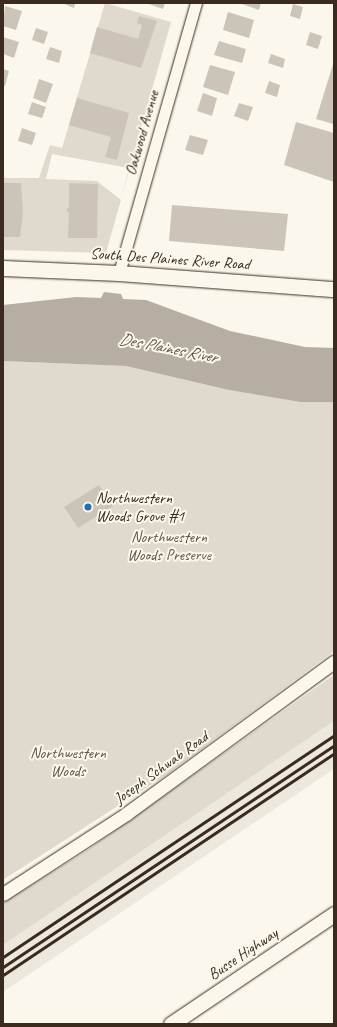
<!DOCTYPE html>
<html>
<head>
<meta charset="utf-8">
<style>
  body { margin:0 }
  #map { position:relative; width:337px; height:1027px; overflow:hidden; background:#fbf7ec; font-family:Caveat,sans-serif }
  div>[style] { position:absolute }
  .built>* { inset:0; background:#ede8dd }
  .green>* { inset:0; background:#dfd9ce }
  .water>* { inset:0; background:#b6aea2 }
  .building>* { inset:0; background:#ccc4b9 }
  .roads { filter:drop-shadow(0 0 1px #3b2a1e) drop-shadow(0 0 1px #3b2a1e) }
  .minor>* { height:11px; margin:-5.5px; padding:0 5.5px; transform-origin:5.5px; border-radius:5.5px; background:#fbf7ec }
  .tertiary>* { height:13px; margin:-6.5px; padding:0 6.5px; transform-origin:6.5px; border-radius:6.5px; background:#fbf7ec }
  .secondary>* { height:15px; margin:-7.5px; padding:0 7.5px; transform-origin:7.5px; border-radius:7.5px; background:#fbf7ec }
  .rail>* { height:3px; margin:-1.5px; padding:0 1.5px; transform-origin:1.5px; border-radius:1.5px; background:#3b2a1e }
  .dots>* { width:11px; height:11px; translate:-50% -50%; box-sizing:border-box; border:2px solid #fbf7ec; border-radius:50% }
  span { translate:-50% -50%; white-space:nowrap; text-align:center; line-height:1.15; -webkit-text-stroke:4px #fbf7ec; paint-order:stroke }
  .street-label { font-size:16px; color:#3b2a1e }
  .poi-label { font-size:16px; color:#3b2a1e }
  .left { translate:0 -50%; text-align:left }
  .park-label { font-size:16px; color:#64564a }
  .water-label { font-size:17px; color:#605246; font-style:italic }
  .frame { position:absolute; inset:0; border:4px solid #3b2a1e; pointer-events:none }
</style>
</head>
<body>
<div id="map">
  <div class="built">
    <i style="clip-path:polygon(334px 721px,334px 769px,3px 992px,3px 945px)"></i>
  </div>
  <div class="green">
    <i style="clip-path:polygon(evenodd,105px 3px,171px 22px,106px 253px,3px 250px,3px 178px,39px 178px,50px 145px,62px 148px,105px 3px,52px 154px,129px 168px,121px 200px,97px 181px,46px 179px,52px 154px)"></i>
    <i style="clip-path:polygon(3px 361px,126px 366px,229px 390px,300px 402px,334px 402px,334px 651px,169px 773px,3px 880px)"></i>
    <i style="clip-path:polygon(334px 675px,334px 721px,3px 945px,3px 903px,89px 849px)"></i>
  </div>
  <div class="water">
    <i style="clip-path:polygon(104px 292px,121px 294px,123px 299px,146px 300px,230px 331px,305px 347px,334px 348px,334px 402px,300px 402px,229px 390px,126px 366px,3px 361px,3px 305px,76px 297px,101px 298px)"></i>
  </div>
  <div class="building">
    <i style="clip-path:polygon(62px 3px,75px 3px,74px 8px)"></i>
    <i style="clip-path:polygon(146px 3px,165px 3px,163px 9px)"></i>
    <i style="clip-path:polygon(239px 3px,261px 3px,259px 10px)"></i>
    <i style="clip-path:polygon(293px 4px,303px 7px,300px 19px,290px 16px)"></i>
    <i style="clip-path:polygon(5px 6px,22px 11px,16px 30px,3px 26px)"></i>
    <i style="clip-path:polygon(228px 12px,254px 20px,249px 38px,223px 30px)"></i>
    <i style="clip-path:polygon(139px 16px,157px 21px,141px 68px,90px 53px,97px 27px,138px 39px,142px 25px,137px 23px)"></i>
    <i style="clip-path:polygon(36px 28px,48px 32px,44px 44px,32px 40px)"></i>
    <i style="clip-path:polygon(310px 32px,322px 36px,318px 49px,306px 45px)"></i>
    <i style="clip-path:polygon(3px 37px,19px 42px,14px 58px,3px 54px)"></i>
    <i style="clip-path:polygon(219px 41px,246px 49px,242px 63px,214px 55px)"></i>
    <i style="clip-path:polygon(50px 47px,62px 51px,59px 63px,46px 59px)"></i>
    <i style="clip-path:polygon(271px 54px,285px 59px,283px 68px,268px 63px)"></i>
    <i style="clip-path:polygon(334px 61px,334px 123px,333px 124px,316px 119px)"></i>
    <i style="clip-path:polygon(210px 65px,235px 72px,228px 95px,203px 87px)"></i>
    <i style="clip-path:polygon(3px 69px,9px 71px,5px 86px,3px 85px)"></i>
    <i style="clip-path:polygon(39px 79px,53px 84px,46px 103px,33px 98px)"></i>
    <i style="clip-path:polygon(269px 81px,280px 85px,277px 97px,265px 93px)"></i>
    <i style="clip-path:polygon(203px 93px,217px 98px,212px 116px,197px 111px)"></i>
    <i style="clip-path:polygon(77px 98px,129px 113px,117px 160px,105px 157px,111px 137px,69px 125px)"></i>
    <i style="clip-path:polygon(32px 102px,46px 107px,42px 118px,28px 114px)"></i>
    <i style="clip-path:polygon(239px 103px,253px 107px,248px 121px,234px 116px)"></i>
    <i style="clip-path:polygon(296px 122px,334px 133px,334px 182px,284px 165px)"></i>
    <i style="clip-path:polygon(22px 128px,36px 133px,32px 145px,18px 141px)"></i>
    <i style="clip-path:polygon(190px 135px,208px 140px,203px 155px,185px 150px)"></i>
    <i style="clip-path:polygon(3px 183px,21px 183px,23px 213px,20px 237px,3px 237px)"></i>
    <i style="clip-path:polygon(69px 183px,98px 184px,97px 238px,68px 238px,69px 213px,66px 210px,69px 207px)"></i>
    <i style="clip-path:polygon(172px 205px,288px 214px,284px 251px,169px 241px)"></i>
    <i style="clip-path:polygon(99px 485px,113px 506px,78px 528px,64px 507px)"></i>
  </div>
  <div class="roads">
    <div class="minor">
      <i style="left:119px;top:273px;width:281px;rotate:-74.1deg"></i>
    </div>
    <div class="tertiary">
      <i style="left:3px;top:894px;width:147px;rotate:-33deg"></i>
      <i style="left:126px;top:814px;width:258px;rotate:-36.2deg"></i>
    </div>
    <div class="secondary">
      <i style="left:3px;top:268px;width:116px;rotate:2.5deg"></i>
      <i style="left:119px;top:273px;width:216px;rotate:4.3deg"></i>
      <i style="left:171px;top:1024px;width:197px;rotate:-34deg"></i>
    </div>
  </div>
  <div class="rail">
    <i style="left:3px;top:957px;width:399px;rotate:-33.8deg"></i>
    <i style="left:3px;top:967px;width:399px;rotate:-33.8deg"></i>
    <i style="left:3px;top:975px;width:399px;rotate:-33.8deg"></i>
  </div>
  <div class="dots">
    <i style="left:88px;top:507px;background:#1f6fb2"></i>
  </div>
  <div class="street-label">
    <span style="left:142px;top:133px;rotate:-74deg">Oakwood Avenue</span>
    <span style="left:170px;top:259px;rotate:4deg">South Des Plaines River Road</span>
    <span style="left:161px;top:768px;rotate:-36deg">Joseph Schwab Road</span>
    <span style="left:243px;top:954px;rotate:-34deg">Busse Highway</span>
  </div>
  <div class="poi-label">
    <span class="left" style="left:96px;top:507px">Northwestern<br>Woods Grove #1</span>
  </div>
  <div class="park-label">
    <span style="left:169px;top:546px">Northwestern<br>Woods Preserve</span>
    <span style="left:68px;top:762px">Northwestern<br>Woods</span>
  </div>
  <div class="water-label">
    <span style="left:168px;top:348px;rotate:11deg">Des Plaines River</span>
  </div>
  <div class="frame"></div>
</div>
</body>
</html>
